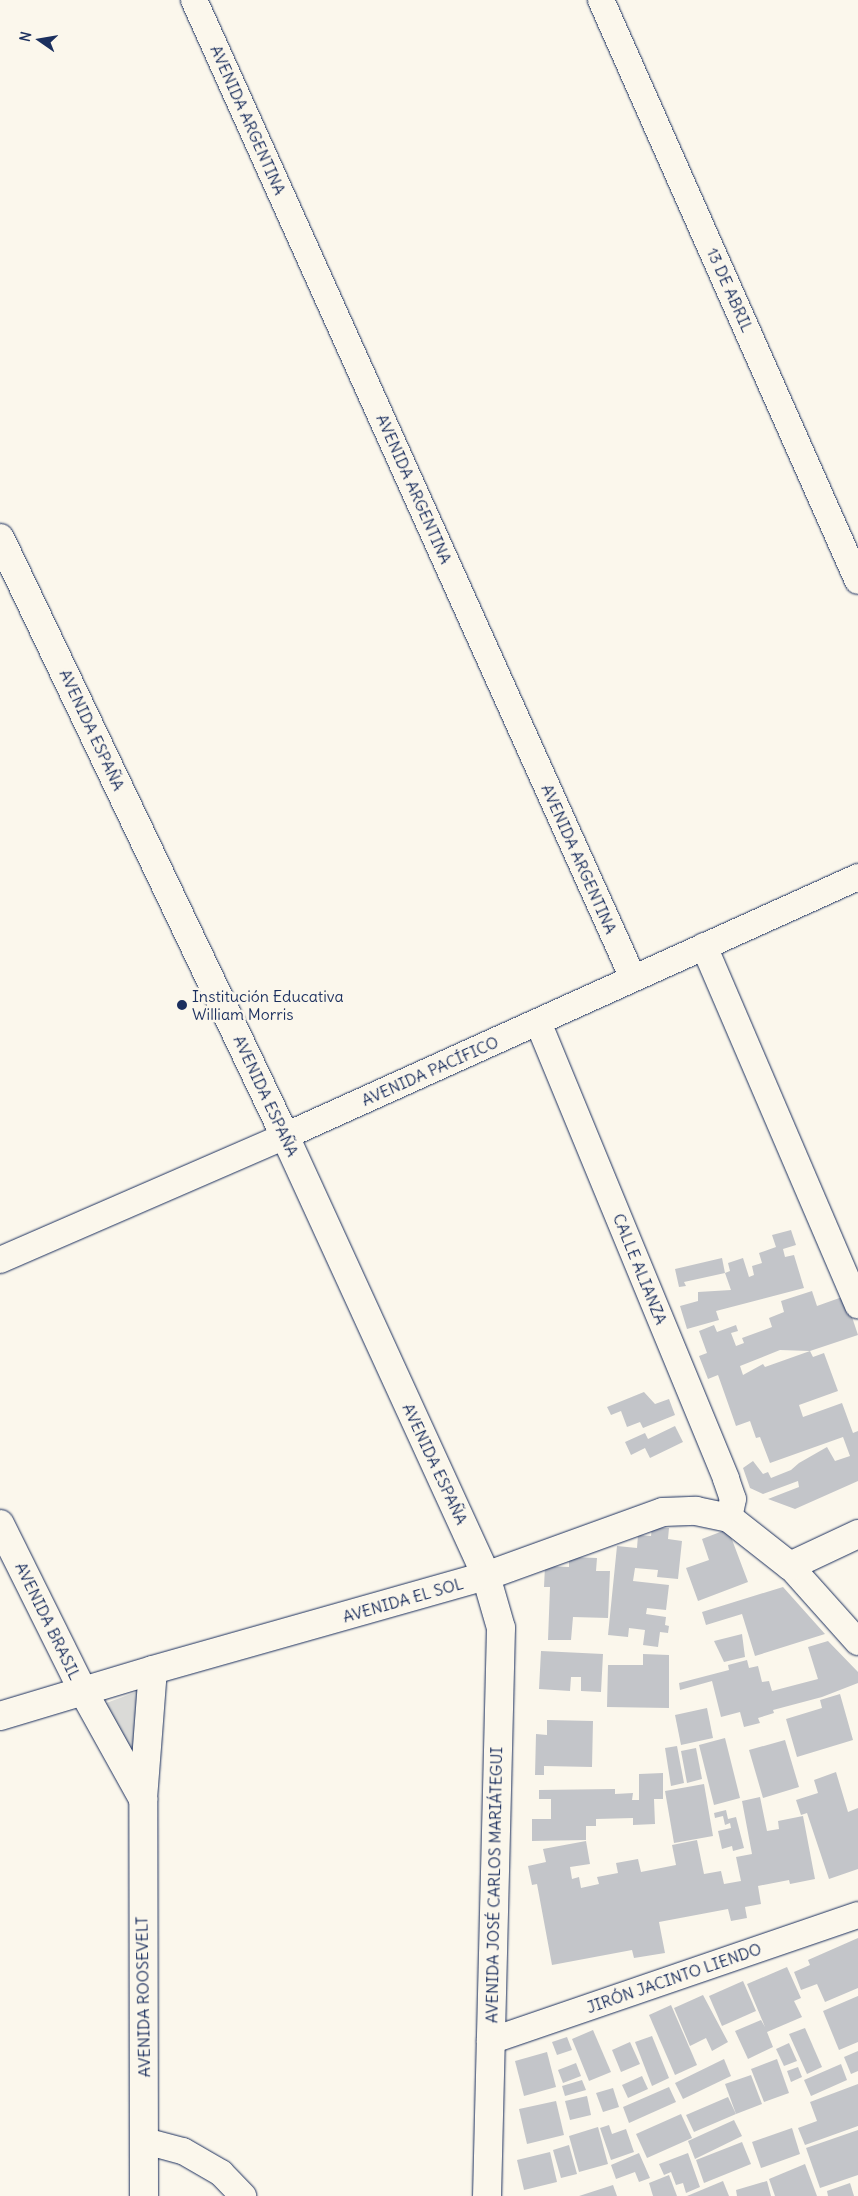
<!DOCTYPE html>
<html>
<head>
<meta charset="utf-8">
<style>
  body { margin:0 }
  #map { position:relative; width:858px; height:2196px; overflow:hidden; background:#fbf7ec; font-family:Delius,sans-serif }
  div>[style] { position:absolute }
  .green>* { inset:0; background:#dadad7 }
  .building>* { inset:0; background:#c3c5c9 }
  .roads { filter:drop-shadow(0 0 1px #1b2f5e) drop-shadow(0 0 1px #1b2f5e) }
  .minor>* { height:26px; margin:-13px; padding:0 13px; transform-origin:13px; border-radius:13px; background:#fbf7ec }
  .tertiary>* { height:28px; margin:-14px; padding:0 14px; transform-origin:14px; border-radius:14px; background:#fbf7ec }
  .dots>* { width:14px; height:14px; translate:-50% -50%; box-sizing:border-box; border:2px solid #fbf7ec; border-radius:50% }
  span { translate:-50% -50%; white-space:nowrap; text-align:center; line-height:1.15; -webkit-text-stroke:5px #fbf7ec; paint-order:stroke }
  .street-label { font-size:16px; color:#1b2f5e }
  .poi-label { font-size:16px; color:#1b2f5e }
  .left { translate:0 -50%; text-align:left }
  .north { position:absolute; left:15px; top:15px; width:50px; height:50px; -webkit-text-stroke:4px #fbf7ec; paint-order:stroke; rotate:283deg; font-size:14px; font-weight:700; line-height:20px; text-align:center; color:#1b2f5e }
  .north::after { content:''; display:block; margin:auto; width:18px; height:22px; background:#1b2f5e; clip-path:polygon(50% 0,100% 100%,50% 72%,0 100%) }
</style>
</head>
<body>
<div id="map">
  <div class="green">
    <i style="clip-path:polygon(144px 1689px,137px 1769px,101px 1705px)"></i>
  </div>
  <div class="building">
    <i style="clip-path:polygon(791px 1230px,796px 1245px,783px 1249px,785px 1257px,794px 1255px,804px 1288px,716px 1311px,719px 1320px,687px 1329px,680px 1306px,698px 1301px,698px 1292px,731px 1290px,725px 1273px,730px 1271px,728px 1263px,743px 1258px,749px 1277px,754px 1275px,752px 1266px,762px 1263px,759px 1253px,776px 1247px,772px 1235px)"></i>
    <i style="clip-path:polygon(722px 1258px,725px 1273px,684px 1282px,686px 1286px,679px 1287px,675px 1269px)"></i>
    <i style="clip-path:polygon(812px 1291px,817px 1306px,845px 1296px,858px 1335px,810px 1351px,780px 1350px,740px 1366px,743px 1375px,763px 1364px,765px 1367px,810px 1351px,813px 1357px,824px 1353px,838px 1391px,799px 1405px,803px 1417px,842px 1403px,853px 1433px,858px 1431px,858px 1481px,795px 1509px,768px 1499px,799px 1487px,798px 1481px,763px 1494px,750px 1488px,743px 1468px,753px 1461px,763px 1474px,768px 1472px,771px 1478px,791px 1470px,799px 1463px,827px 1447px,835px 1461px,850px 1456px,843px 1437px,770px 1463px,760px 1437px,756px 1438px,750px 1421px,736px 1426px,718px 1375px,708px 1379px,699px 1356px,707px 1353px,699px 1331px,714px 1325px,717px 1332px,736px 1325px,738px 1331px,731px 1333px,736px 1346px,744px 1343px,742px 1338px,772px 1327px,769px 1318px,784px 1312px,781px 1301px)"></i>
    <i style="clip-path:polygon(644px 1392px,655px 1404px,669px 1399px,675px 1415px,643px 1428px,640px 1422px,627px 1427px,621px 1411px,611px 1415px,607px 1407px)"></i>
    <i style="clip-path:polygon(675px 1426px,683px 1442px,650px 1458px,645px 1448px,631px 1455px,625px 1442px,645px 1433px,648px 1439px)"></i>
    <i style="clip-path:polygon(652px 1527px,669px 1528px,668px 1539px,682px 1541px,678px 1579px,657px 1577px,658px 1570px,635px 1568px,633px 1581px,669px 1585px,666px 1610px,647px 1608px,646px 1614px,666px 1617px,665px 1625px,669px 1626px,668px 1633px,660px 1632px,658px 1647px,643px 1645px,645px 1630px,629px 1628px,628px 1637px,608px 1635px,617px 1546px,637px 1548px,638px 1535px,651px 1536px)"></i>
    <i style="clip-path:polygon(728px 1529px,748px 1582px,698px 1601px,686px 1568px,709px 1560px,702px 1539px)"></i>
    <i style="clip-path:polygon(569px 1557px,597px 1558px,596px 1571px,610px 1571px,608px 1618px,573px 1617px,571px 1640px,548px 1640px,550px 1587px,544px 1587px,545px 1566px,569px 1567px)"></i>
    <i style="clip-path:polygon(783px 1587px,825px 1634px,755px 1656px,742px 1614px,706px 1625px,702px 1612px)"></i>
    <i style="clip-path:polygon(742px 1634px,745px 1657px,724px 1662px,714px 1641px)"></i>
    <i style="clip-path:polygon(828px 1641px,858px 1672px,858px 1683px,822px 1697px,773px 1710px,774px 1713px,758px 1718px,760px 1723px,744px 1727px,740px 1712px,721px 1717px,712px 1681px,680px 1690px,679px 1683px,729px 1670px,728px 1665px,747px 1660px,749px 1668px,758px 1666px,762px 1682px,769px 1681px,772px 1691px,818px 1679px,808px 1647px)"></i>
    <i style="clip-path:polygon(541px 1651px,603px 1654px,601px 1692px,581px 1691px,581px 1677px,571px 1677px,570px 1691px,539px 1689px)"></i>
    <i style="clip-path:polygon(643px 1654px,669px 1655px,669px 1708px,607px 1707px,608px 1665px,643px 1665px)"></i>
    <i style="clip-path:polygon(840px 1694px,853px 1740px,797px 1757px,786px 1719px,822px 1708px,820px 1700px)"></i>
    <i style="clip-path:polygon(707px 1708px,713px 1738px,681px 1745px,675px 1715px)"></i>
    <i style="clip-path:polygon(547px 1720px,593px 1721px,592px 1767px,544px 1766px,544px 1775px,535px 1775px,536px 1734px,547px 1735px)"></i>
    <i style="clip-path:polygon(725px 1738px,740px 1798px,714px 1805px,699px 1745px)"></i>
    <i style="clip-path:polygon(785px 1740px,799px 1787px,763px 1798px,749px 1750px)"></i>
    <i style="clip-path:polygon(677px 1746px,684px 1783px,671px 1786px,665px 1748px)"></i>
    <i style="clip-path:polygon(696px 1748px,702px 1779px,687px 1783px,681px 1751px)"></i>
    <i style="clip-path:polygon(836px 1772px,848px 1812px,858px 1808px,858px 1869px,829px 1879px,807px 1813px,801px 1815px,796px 1800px,818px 1793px,814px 1780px)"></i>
    <i style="clip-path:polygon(663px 1773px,663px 1799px,654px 1799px,655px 1824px,633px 1825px,633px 1818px,596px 1819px,596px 1826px,586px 1826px,586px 1840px,532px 1841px,532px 1819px,551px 1819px,551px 1799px,539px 1799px,539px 1790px,615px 1789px,615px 1794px,633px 1793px,632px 1800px,639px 1800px,639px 1774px)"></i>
    <i style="clip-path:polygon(704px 1784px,713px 1836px,674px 1843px,665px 1791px)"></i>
    <i style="clip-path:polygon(760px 1797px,767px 1831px,779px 1829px,778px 1821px,803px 1816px,815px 1879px,790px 1884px,789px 1880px,758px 1886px,761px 1904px,745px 1907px,747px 1918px,731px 1921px,728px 1909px,659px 1922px,665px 1953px,634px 1958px,632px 1950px,552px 1965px,537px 1884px,532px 1885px,528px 1866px,546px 1862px,543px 1849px,586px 1841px,590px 1864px,570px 1867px,572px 1879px,579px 1877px,581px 1888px,599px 1884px,597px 1877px,618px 1873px,616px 1863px,638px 1859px,641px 1872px,676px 1865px,672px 1845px,697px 1840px,704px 1874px,721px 1871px,724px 1884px,741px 1881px,736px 1857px,752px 1854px,742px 1801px)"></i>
    <i style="clip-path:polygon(726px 1810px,728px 1819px,736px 1817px,744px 1848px,733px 1851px,732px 1846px,722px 1849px,718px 1831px,731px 1828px,730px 1823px,725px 1825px,723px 1816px,715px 1818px,714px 1813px)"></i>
    <i style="clip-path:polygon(858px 1938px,858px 1988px,825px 2002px,817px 1984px,801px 1990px,794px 1972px,810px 1965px,808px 1960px)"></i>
    <i style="clip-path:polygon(787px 1967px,801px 1998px,794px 2001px,802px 2017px,767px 2032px,773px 2047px,748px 2059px,735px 2031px,761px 2020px,765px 2027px,747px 1984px)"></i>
    <i style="clip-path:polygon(743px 1981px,756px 2011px,722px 2026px,709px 1996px)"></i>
    <i style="clip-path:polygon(703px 1995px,728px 2042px,712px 2051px,706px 2038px,690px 2046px,674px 2008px)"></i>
    <i style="clip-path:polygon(858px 1996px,858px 2042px,839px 2050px,823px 2011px)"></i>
    <i style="clip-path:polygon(671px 2005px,697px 2065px,675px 2075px,649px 2015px)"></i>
    <i style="clip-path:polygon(805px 2028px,822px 2067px,807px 2074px,789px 2034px)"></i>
    <i style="clip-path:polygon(593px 2030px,611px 2072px,589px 2081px,572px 2039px)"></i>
    <i style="clip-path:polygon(652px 2036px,669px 2078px,652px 2086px,635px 2042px)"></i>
    <i style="clip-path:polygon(567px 2037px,572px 2050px,557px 2055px,552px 2042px)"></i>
    <i style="clip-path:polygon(630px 2042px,640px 2064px,621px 2072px,612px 2050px)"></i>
    <i style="clip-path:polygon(789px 2043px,797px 2061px,784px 2066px,776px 2049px)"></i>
    <i style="clip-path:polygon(858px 2051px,858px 2071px,851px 2074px,844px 2057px)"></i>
    <i style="clip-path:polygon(547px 2052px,556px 2087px,524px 2096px,515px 2061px)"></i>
    <i style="clip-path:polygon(724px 2059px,731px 2076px,683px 2099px,675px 2083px)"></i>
    <i style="clip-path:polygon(777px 2059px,789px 2093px,764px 2102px,751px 2069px)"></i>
    <i style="clip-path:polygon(576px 2063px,581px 2076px,563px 2083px,558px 2070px)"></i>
    <i style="clip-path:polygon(841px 2064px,847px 2080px,811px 2096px,804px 2080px)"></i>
    <i style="clip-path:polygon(798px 2067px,802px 2077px,791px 2082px,787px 2071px)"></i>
    <i style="clip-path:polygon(751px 2075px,762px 2104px,736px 2114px,725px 2084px)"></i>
    <i style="clip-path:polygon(642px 2076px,648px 2089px,628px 2098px,622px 2085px)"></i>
    <i style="clip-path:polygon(582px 2080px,586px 2090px,565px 2096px,562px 2086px)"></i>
    <i style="clip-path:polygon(858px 2084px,858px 2126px,805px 2145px,798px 2128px,817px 2121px,810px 2102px)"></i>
    <i style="clip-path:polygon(669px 2087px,676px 2102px,629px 2123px,623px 2107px)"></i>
    <i style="clip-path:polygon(613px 2088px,619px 2107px,603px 2112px,596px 2093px)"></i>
    <i style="clip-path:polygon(587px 2096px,591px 2115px,570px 2120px,565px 2101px)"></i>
    <i style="clip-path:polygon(728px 2097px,736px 2114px,694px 2132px,686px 2115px)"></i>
    <i style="clip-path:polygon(556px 2101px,564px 2135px,527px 2144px,519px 2109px)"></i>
    <i style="clip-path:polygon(681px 2114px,692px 2138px,647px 2158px,636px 2134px)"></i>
    <i style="clip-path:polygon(734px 2120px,742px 2136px,695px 2159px,688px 2141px)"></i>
    <i style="clip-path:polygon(609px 2125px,612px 2134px,626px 2129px,634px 2152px,611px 2160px,600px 2128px)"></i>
    <i style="clip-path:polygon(598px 2127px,608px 2164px,579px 2172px,569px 2136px)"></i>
    <i style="clip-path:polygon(792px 2128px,800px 2154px,761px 2168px,752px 2142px)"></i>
    <i style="clip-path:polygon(858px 2130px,858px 2175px,820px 2188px,806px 2148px)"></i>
    <i style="clip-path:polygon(742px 2142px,751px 2164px,704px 2183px,696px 2160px)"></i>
    <i style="clip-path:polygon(569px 2145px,577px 2174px,561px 2178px,553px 2150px)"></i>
    <i style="clip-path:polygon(550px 2152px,557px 2182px,524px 2190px,517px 2160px)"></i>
    <i style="clip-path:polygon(639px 2153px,650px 2178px,639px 2182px,635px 2172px,616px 2179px,611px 2165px)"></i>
    <i style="clip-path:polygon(688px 2153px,700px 2187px,686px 2193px,683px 2183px,676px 2185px,671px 2172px,664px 2175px,659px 2164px)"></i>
    <i style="clip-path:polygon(805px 2164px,817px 2196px,775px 2196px,769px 2179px)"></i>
    <i style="clip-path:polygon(669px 2175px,677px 2196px,653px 2196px,649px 2183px)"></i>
    <i style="clip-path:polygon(723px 2181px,729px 2196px,687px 2196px)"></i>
    <i style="clip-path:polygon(767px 2181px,771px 2196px,737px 2196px,736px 2190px)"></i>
    <i style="clip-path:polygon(850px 2183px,854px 2196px,828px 2196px,827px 2191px)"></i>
    <i style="clip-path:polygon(613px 2185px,617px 2196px,579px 2196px)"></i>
  </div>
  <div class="roads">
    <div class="minor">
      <i style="left:194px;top:0;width:1072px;rotate:65.83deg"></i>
      <i style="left:601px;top:0;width:635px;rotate:66.14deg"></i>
      <i style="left:704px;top:946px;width:391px;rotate:66.8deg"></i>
      <i style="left:538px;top:1022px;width:494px;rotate:67.6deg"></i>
      <i style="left:726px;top:1479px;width:21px;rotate:71deg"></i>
      <i style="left:733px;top:1499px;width:19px;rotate:102deg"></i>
      <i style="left:0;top:1260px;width:311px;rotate:-23.5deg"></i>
      <i style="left:285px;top:1136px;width:629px;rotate:-24.32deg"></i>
      <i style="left:790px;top:1566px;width:102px;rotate:48.2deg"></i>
      <i style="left:490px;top:2041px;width:389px;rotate:-18.9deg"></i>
      <i style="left:145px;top:2141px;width:39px;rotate:15deg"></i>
      <i style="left:183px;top:2151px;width:44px;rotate:30.1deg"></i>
      <i style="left:221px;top:2173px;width:32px;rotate:46deg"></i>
    </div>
    <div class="tertiary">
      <i style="left:0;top:538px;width:662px;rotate:64.52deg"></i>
      <i style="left:285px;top:1136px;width:484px;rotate:65.4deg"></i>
      <i style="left:486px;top:1576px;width:54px;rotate:73.9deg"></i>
      <i style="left:501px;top:1628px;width:568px;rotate:91.41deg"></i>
      <i style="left:0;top:1524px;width:186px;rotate:63.6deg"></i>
      <i style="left:83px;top:1691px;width:124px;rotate:60.9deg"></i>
      <i style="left:0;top:1716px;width:160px;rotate:-16.7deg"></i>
      <i style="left:153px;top:1670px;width:346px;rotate:-15.8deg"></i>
      <i style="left:486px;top:1576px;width:188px;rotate:-19.9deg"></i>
      <i style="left:663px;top:1512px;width:33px;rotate:-2deg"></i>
      <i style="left:696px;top:1511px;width:34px;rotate:12deg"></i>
      <i style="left:729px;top:1518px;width:78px;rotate:38.2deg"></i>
      <i style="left:790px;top:1566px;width:75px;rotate:-25.2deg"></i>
      <i style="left:144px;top:2196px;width:397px;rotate:-90.1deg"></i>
      <i style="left:143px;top:1799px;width:129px;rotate:-85.6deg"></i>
    </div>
  </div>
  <div class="dots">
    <i style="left:182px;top:1005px;background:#1b2f5e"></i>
  </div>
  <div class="street-label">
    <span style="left:248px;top:120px;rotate:66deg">AVENIDA ARGENTINA</span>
    <span style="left:730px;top:290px;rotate:66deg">13 DE ABRIL</span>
    <span style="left:414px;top:489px;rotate:66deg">AVENIDA ARGENTINA</span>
    <span style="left:92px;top:730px;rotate:65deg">AVENIDA ESPAÑA</span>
    <span style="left:579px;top:859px;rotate:66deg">AVENIDA ARGENTINA</span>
    <span style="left:430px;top:1071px;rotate:-24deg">AVENIDA PACÍFICO</span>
    <span style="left:266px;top:1096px;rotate:65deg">AVENIDA ESPAÑA</span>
    <span style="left:640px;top:1269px;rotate:68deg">CALLE ALIANZA</span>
    <span style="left:435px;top:1464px;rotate:65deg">AVENIDA ESPAÑA</span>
    <span style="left:403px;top:1600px;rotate:-16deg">AVENIDA EL SOL</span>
    <span style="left:48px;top:1621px;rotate:64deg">AVENIDA BRASIL</span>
    <span style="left:494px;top:1885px;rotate:-89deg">AVENIDA JOSÉ CARLOS MARIÁTEGUI</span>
    <span style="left:674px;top:1978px;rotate:-19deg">JIRÓN JACINTO LIENDO</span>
    <span style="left:143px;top:1997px;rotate:-91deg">AVENIDA ROOSEVELT</span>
  </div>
  <div class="poi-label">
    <span class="left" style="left:192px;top:1005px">Institución Educativa<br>William Morris</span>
  </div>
  <div class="north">N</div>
</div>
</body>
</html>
